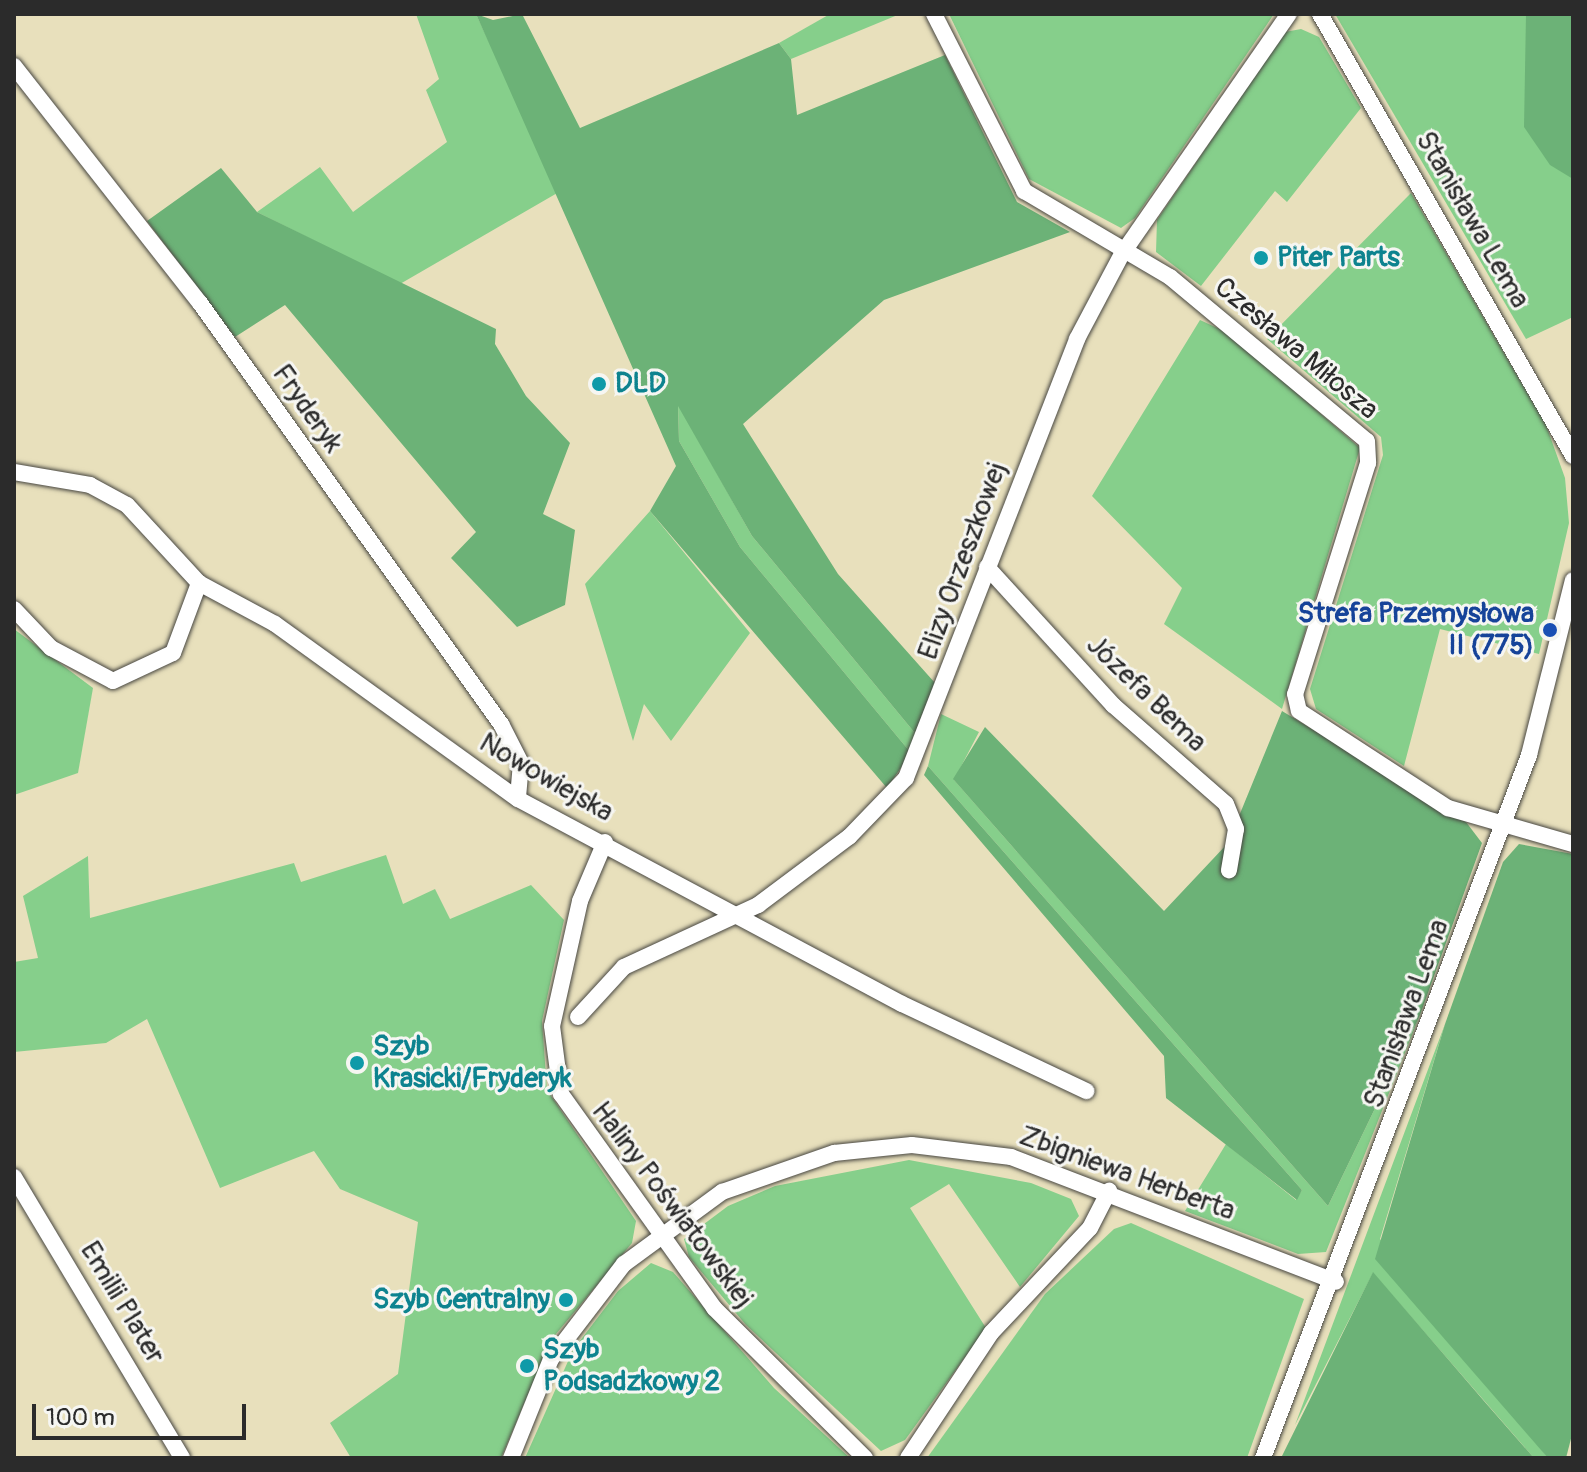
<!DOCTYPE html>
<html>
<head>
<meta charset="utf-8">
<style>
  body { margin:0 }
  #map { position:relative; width:1587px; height:1472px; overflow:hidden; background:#e8e0bc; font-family:Pangolin,sans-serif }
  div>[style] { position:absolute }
  .green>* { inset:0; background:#86cf8b }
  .forest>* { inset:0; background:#6cb277 }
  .roads { filter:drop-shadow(0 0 2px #474641) drop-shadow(0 0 2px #474641) }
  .street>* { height:16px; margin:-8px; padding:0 8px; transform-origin:8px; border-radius:8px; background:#fff }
  .dots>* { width:22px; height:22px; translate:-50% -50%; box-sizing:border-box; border:4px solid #f6f6f2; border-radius:50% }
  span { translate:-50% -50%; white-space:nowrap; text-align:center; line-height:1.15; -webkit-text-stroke:6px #f6f6f2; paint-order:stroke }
  .street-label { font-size:28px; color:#2b2b2b }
  .culture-label { font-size:28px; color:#0d838f; font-weight:700 }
  .left { translate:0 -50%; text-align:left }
  .right { translate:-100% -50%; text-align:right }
  .transit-label { font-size:28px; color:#164399; font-weight:700 }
  .frame { position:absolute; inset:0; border:16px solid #2b2b2b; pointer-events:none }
  .scale { position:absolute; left:32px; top:1404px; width:214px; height:36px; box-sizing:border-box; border:4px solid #2b2b2b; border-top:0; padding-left:10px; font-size:24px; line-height:28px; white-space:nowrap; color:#2b2b2b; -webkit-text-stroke:6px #f6f6f2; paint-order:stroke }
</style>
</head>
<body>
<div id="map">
  <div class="green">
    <i style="clip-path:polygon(416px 14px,476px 14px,559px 192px,400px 284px,257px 212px,320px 167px,353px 212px,447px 142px,426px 90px,439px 79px)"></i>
    <i style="clip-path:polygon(830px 14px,900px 14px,791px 59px,779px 43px)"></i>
    <i style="clip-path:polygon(949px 14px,1274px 14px,1135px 218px,1121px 228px,1029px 179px)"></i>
    <i style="clip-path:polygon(1335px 14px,1573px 14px,1573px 317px,1526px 339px)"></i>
    <i style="clip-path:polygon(1301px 29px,1319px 37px,1361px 108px,1287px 202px,1275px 191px,1201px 286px,1156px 252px,1157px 220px,1285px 32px)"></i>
    <i style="clip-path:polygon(1411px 193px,1546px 425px,1565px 478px,1569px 523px,1539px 654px,1440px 629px,1404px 766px,1316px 709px,1310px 689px,1383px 455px,1381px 437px,1267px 339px)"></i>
    <i style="clip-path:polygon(1200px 320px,1226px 332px,1360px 448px,1282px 709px,1164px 624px,1182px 588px,1092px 496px)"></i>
    <i style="clip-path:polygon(678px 404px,752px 536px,919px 738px,911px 753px,740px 547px,679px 441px)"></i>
    <i style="clip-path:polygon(650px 511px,750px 633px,671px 741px,644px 704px,633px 741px,585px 584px)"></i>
    <i style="clip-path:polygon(14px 629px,93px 688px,78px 773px,14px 795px)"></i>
    <i style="clip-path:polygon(941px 714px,979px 732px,954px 780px,1328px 1206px,1420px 1015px,1326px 1252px,1298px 1254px,1185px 1211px,1226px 1144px,1296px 1200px,1302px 1190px,928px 766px)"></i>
    <i style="clip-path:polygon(386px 855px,403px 904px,435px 889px,450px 919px,531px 885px,564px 920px,542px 1021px,547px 1090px,636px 1221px,632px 1243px,551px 1340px,501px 1458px,351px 1458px,330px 1423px,398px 1374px,418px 1222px,340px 1189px,314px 1151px,220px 1188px,147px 1019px,106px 1043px,14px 1052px,14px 962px,38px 958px,23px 896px,88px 856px,90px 918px,294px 863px,301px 882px)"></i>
    <i style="clip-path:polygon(1445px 1024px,1380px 1239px,1548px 1458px,1534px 1458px,1373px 1273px,1295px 1425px)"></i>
    <i style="clip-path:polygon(909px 1160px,1031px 1183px,1071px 1199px,1079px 1216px,1020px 1287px,949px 1184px,910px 1208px,986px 1328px,905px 1440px,881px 1451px,746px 1325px,689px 1257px,684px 1239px,728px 1206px,775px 1186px)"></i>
    <i style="clip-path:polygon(1131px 1223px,1304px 1299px,1247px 1458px,927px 1458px,1045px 1294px,1114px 1229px)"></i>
    <i style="clip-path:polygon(651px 1263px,673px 1272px,774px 1388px,850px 1458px,525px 1458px,573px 1350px,618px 1291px)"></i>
  </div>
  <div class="forest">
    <i style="clip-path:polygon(476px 14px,493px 20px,522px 14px,580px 128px,779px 43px,791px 59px,797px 115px,945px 55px,1017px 202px,1070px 232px,884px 300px,743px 424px,838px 574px,935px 683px,919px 738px,752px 536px,678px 406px,679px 441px,740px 547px,911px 753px,887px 788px,650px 511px,676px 466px)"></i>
    <i style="clip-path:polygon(1526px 14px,1573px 14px,1573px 179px,1550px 165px,1524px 127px)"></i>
    <i style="clip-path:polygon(221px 168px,257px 212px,496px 329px,495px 344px,526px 396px,570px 443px,543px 514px,575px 530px,565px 605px,517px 627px,451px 558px,476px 532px,285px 305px,235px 337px,147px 221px)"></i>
    <i style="clip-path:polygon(1282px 711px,1466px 822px,1482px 843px,1420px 1015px,1328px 1206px,953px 779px,985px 727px,1164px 911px,1228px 843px)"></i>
    <i style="clip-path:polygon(928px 766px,1302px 1190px,1297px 1200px,1166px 1098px,1164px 1056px,924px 775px)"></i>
    <i style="clip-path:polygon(1519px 844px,1573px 854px,1573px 1431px,1566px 1458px,1548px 1458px,1375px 1259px,1445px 1024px,1503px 862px)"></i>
    <i style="clip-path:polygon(1373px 1272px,1484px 1401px,1534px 1458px,1281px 1458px)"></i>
  </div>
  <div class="roads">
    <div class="street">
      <i style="left:934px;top:14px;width:199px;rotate:63deg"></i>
      <i style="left:1024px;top:191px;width:169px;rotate:30.5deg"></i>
      <i style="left:1170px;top:277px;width:256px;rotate:39.8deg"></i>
      <i style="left:1367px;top:441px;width:22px;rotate:87deg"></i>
      <i style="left:1368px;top:463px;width:242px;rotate:107.5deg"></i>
      <i style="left:1295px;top:694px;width:17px;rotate:77deg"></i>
      <i style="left:1299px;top:711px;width:178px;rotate:33.1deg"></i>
      <i style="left:1448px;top:808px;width:130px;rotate:16.1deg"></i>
      <i style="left:1320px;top:14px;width:509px;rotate:60.21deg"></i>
      <i style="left:14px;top:66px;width:301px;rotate:51.9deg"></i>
      <i style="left:200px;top:303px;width:518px;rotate:54.44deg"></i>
      <i style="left:501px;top:724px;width:44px;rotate:62.9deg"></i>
      <i style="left:521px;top:763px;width:36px;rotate:95deg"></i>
      <i style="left:14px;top:472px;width:77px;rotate:9.7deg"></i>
      <i style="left:90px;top:485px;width:42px;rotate:28.4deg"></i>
      <i style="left:127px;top:505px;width:106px;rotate:47.3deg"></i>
      <i style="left:199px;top:583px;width:86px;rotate:28.3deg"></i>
      <i style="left:275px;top:624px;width:299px;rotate:35.8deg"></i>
      <i style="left:518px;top:799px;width:435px;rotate:28.1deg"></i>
      <i style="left:902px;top:1004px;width:204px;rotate:25.3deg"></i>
      <i style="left:987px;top:567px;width:187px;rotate:47.6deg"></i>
      <i style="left:1113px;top:705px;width:150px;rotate:41.2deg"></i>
      <i style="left:1226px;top:804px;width:27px;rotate:68deg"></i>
      <i style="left:1236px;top:829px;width:42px;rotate:99.7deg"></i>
      <i style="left:14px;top:609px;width:54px;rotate:46.5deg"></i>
      <i style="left:51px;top:648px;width:70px;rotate:28deg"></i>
      <i style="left:113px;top:681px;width:66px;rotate:-25deg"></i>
      <i style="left:173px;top:653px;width:75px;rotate:-69.6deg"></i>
      <i style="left:605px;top:842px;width:64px;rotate:113deg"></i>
      <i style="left:580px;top:901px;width:128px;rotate:102.6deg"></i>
      <i style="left:552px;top:1026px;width:69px;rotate:82.5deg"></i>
      <i style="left:561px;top:1094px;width:263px;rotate:54.4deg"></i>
      <i style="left:714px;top:1308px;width:213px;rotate:44.8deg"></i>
      <i style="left:578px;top:1017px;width:68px;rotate:-47.4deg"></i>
      <i style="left:624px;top:967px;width:148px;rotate:-24.8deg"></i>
      <i style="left:758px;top:905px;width:114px;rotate:-36.8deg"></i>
      <i style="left:849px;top:837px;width:82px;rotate:-46deg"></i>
      <i style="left:906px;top:778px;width:471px;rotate:-68.7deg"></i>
      <i style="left:1077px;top:339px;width:96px;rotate:-62.1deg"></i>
      <i style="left:1122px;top:254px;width:292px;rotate:-55.2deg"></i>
      <i style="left:14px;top:1177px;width:327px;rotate:59.1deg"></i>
      <i style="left:511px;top:1458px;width:107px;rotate:-68deg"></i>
      <i style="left:551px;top:1359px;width:120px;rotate:-52.5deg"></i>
      <i style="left:624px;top:1264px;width:122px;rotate:-36.3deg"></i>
      <i style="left:722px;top:1192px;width:119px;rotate:-19.2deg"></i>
      <i style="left:834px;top:1153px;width:78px;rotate:-5.9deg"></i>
      <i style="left:912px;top:1145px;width:100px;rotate:6.9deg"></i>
      <i style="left:1011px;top:1157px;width:348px;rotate:21deg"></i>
      <i style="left:908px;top:1458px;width:150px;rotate:-56.4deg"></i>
      <i style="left:991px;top:1333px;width:144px;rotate:-46.7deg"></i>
      <i style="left:1090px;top:1228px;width:42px;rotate:-62.8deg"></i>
      <i style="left:1263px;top:1458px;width:752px;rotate:-69.27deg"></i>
      <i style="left:1529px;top:755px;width:180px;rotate:-75.9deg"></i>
    </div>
  </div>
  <div class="dots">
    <i style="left:1261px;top:258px;background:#0f9aa8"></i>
    <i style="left:599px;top:384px;background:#0f9aa8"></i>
    <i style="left:1550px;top:630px;background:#1a4fb4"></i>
    <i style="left:357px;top:1063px;background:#0f9aa8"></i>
    <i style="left:566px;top:1300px;background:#0f9aa8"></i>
    <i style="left:527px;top:1366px;background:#0f9aa8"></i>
  </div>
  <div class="street-label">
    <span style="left:1472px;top:220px;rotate:60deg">Stanisława Lema</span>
    <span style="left:1296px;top:349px;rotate:40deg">Czesława Miłosza</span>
    <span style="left:307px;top:409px;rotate:55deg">Fryderyk</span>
    <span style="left:963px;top:561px;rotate:-70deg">Elizy Orzeszkowej</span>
    <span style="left:1146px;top:694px;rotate:44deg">Józefa Bema</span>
    <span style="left:546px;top:778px;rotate:30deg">Nowowiejska</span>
    <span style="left:1407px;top:1014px;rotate:-70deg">Stanisława Lema</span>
    <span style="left:1127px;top:1174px;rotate:20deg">Zbigniewa Herberta</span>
    <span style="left:672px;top:1205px;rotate:53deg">Haliny Poświatowskiej</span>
    <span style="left:122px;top:1303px;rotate:59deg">Emilii Plater</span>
  </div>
  <div class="culture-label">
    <span class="left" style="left:1277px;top:258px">Piter Parts</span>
    <span class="left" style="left:615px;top:384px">DLD</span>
    <span class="left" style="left:373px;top:1063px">Szyb<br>Krasicki/Fryderyk</span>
    <span class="right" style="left:550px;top:1300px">Szyb Centralny</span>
    <span class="left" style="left:543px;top:1366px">Szyb<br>Podsadzkowy 2</span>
  </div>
  <div class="transit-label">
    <span class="right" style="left:1534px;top:630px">Strefa Przemysłowa<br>II (775)</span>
  </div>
  <div class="frame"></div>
  <div class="scale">100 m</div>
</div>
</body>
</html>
